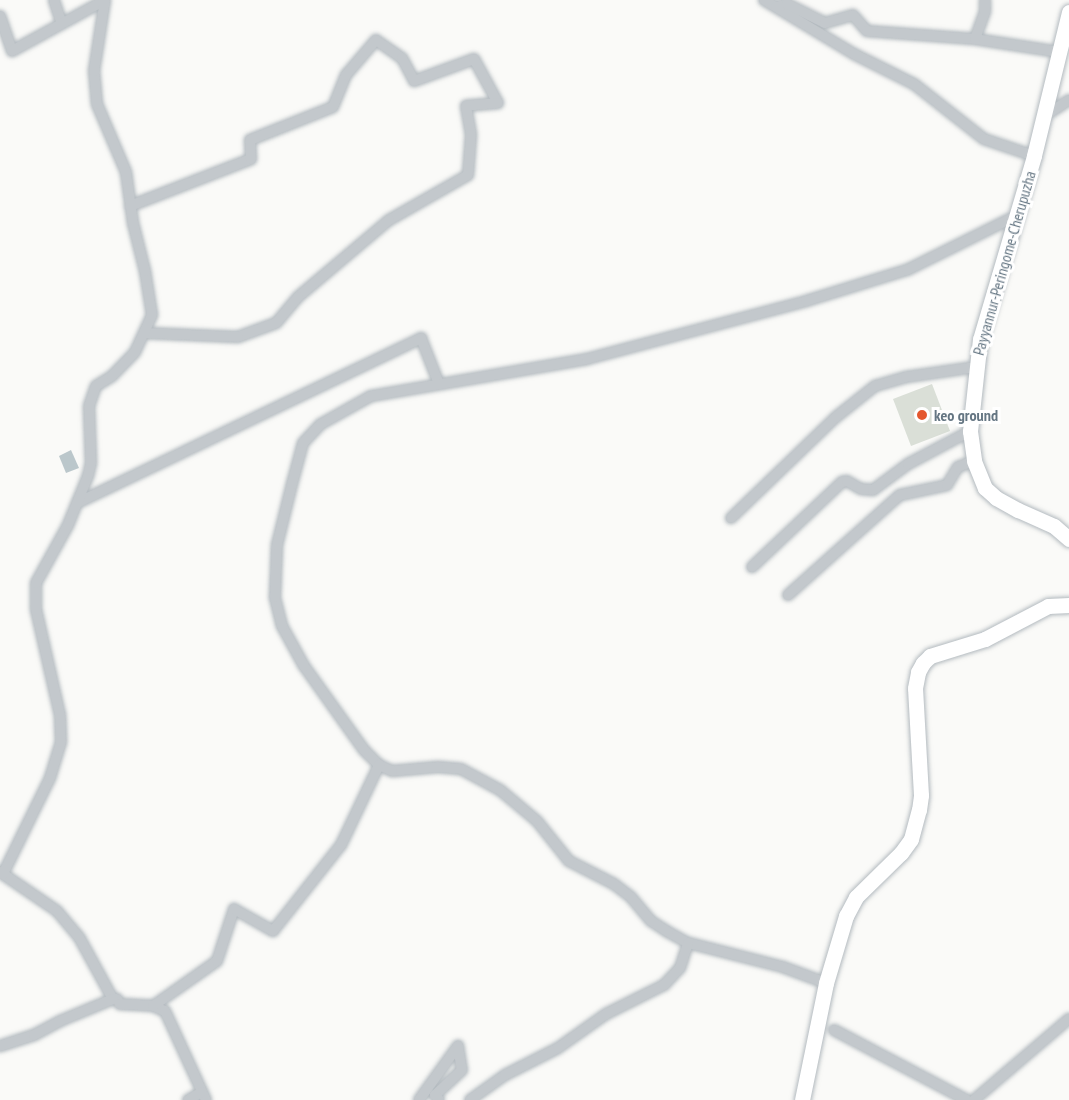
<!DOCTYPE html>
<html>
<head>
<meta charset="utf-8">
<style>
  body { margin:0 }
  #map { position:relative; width:1069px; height:1100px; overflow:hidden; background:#fafaf8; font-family:"PT Sans Narrow",sans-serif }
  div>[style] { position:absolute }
  .green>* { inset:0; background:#dadfd7 }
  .water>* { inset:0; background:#bbc7cb }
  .roads { filter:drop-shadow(0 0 2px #b3babf) drop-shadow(0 0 2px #b3babf) }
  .street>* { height:10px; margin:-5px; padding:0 5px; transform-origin:5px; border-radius:5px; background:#c3c8cc }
  .secondary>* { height:15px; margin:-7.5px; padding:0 7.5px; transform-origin:7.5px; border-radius:7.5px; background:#fff }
  .dots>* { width:16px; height:16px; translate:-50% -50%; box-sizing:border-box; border:3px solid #fff; border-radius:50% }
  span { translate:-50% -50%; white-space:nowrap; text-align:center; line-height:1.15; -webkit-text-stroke:6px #fff; paint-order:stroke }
  .street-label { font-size:16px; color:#657683 }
  .poi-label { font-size:16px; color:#657683; font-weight:700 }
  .left { translate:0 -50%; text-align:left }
</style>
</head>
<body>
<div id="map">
  <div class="green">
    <i style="clip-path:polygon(932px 384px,950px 431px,911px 446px,893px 399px)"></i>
  </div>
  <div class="water">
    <i style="clip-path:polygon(71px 450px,79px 468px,66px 473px,59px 456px)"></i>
  </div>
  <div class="roads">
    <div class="street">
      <i style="left:54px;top:0;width:25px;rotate:72deg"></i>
      <i style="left:764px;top:0;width:105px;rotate:31deg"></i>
      <i style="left:854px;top:54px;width:67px;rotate:26.6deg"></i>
      <i style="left:914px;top:84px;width:89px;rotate:38.2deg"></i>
      <i style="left:984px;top:139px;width:53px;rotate:18.8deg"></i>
      <i style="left:776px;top:7px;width:11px;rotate:-15deg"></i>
      <i style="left:787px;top:4px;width:42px;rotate:26.6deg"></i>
      <i style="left:825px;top:23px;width:29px;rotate:-16deg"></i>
      <i style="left:853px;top:15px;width:21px;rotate:49deg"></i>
      <i style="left:867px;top:31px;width:108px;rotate:4.2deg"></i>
      <i style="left:975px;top:39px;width:85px;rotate:8.8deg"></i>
      <i style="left:0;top:16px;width:37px;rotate:71deg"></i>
      <i style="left:12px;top:51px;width:106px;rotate:-28.7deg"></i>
      <i style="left:975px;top:39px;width:30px;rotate:-70deg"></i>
      <i style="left:985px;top:11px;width:11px;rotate:-90deg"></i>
      <i style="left:1043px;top:117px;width:31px;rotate:-33deg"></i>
      <i style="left:130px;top:206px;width:130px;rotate:-21.2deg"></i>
      <i style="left:251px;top:159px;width:19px;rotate:-93deg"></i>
      <i style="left:250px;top:140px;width:89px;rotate:-21.7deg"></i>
      <i style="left:333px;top:107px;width:35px;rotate:-68deg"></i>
      <i style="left:346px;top:75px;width:46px;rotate:-49.4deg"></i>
      <i style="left:376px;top:40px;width:32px;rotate:35deg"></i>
      <i style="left:402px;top:58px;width:26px;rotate:62deg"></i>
      <i style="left:414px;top:81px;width:64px;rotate:-20.1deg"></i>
      <i style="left:474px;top:59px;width:50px;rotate:61.4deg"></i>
      <i style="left:498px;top:103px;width:32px;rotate:175deg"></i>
      <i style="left:466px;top:106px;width:29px;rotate:80deg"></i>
      <i style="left:471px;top:135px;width:40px;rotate:94.3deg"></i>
      <i style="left:468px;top:175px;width:91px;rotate:150.3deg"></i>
      <i style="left:389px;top:220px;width:119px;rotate:139.8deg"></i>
      <i style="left:298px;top:297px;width:34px;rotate:130deg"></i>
      <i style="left:276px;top:323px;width:40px;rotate:159.8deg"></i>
      <i style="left:238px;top:337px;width:94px;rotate:-177.6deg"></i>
      <i style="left:77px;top:503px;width:382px;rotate:-25.6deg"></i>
      <i style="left:421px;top:338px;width:49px;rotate:68.6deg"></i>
      <i style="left:731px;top:518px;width:146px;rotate:-43.9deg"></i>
      <i style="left:836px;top:417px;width:50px;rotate:-38.5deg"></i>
      <i style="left:875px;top:386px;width:32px;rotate:-16deg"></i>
      <i style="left:906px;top:377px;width:70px;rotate:-8.2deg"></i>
      <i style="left:752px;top:567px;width:124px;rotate:-43.4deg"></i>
      <i style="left:842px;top:482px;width:5px;rotate:-11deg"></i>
      <i style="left:847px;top:481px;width:16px;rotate:30deg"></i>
      <i style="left:861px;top:489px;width:12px;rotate:5deg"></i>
      <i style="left:873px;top:490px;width:44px;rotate:-36.6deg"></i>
      <i style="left:908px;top:464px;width:70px;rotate:-28deg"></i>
      <i style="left:788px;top:595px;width:150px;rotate:-41.8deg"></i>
      <i style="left:900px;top:495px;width:48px;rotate:-12deg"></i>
      <i style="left:947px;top:485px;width:21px;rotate:-59deg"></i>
      <i style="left:958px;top:467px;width:17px;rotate:-21deg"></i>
      <i style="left:0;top:872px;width:69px;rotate:34.4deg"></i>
      <i style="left:57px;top:911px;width:34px;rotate:50deg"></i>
      <i style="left:79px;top:937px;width:71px;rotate:61.3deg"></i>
      <i style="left:113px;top:999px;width:4px"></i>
      <i style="left:117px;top:999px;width:6px;rotate:59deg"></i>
      <i style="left:120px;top:1004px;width:33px;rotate:3deg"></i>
      <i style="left:153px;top:1006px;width:13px;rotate:23deg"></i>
      <i style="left:165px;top:1011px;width:98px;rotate:65.3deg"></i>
      <i style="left:3px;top:874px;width:107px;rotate:-63.9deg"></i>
      <i style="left:50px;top:778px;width:38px;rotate:-73deg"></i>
      <i style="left:61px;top:742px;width:27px;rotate:-92deg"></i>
      <i style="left:60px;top:715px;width:109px;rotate:-102.8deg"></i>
      <i style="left:36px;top:609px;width:26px;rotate:-90deg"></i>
      <i style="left:36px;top:583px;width:66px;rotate:-61.1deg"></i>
      <i style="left:68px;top:525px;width:53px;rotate:-67.8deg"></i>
      <i style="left:88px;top:476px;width:13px;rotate:-77deg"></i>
      <i style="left:91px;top:463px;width:57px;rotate:-92deg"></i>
      <i style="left:89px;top:406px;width:21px;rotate:-71deg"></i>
      <i style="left:96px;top:386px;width:19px;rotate:-32deg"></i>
      <i style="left:112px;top:376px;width:33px;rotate:-46deg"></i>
      <i style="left:135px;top:352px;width:41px;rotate:-65.3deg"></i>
      <i style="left:152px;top:315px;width:45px;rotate:-99deg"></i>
      <i style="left:145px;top:271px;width:49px;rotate:-104deg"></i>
      <i style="left:133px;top:223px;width:51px;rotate:-97.8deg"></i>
      <i style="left:126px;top:172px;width:74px;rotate:-113.1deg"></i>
      <i style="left:97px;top:104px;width:33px;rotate:-95deg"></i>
      <i style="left:94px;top:71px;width:72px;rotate:-81.2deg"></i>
      <i style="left:826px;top:983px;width:46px;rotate:-159.6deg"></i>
      <i style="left:783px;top:967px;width:98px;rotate:-165.8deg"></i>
      <i style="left:688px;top:943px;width:23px;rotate:-151deg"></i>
      <i style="left:668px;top:932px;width:20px;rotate:-147deg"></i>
      <i style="left:651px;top:921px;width:31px;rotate:-130deg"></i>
      <i style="left:631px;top:897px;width:21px;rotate:-143deg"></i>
      <i style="left:614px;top:884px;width:51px;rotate:-152.9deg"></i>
      <i style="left:569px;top:861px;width:51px;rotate:-128.7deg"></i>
      <i style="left:537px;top:821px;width:48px;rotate:-140deg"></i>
      <i style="left:500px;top:790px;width:44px;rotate:-151.7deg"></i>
      <i style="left:461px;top:769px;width:23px;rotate:-175deg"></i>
      <i style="left:438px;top:767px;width:46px;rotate:175deg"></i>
      <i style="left:392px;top:771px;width:14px;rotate:-155deg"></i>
      <i style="left:379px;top:765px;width:21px;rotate:-135deg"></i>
      <i style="left:364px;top:750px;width:103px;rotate:-125.5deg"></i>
      <i style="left:304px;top:666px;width:46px;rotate:-118.8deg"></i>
      <i style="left:282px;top:626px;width:30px;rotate:-104deg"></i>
      <i style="left:275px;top:597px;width:52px;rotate:-87.8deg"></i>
      <i style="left:277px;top:545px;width:63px;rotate:-76.2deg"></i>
      <i style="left:292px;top:484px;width:42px;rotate:-75deg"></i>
      <i style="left:303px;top:443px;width:26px;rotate:-47deg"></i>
      <i style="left:321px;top:424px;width:57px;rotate:-29.2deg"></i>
      <i style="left:371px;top:396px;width:219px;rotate:-9.7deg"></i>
      <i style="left:587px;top:359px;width:227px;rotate:-14.8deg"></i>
      <i style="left:806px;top:301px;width:106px;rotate:-17.1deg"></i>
      <i style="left:907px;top:270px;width:122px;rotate:-26.4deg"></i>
      <i style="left:153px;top:1006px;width:78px;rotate:-35.1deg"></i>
      <i style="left:217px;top:961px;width:55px;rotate:-71.9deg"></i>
      <i style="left:234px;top:909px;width:45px;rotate:29.4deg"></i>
      <i style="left:273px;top:931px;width:110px;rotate:-51.7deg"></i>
      <i style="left:341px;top:845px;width:89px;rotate:-64.6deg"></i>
      <i style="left:834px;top:1030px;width:150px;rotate:27.8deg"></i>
      <i style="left:0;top:1046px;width:36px;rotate:-18deg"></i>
      <i style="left:34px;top:1035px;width:30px;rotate:-28deg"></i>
      <i style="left:60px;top:1021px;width:57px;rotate:-22.5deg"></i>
      <i style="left:188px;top:1100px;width:16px;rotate:-30deg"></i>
      <i style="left:419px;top:1100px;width:67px;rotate:-54.2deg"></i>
      <i style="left:458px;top:1046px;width:24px;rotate:81deg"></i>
      <i style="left:462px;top:1070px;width:37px;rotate:137deg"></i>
      <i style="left:435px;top:1095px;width:6px;rotate:51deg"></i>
      <i style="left:470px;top:1100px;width:43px;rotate:-35.5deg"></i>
      <i style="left:505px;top:1075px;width:59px;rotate:-27deg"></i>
      <i style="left:558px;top:1048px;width:59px;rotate:-35.3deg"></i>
      <i style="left:606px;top:1014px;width:65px;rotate:-26.6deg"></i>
      <i style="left:664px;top:985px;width:23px;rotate:-47deg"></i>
      <i style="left:680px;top:968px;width:26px;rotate:-72deg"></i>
      <i style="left:974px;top:1100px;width:125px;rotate:-40.5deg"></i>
    </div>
    <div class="secondary">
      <i style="left:1069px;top:12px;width:148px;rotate:103.7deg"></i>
      <i style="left:1034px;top:156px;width:191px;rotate:106.4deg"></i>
      <i style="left:980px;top:339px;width:93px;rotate:96.2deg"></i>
      <i style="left:970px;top:431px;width:30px;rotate:82deg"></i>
      <i style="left:974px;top:461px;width:29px;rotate:68deg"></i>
      <i style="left:985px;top:488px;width:15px;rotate:42deg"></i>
      <i style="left:996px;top:498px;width:25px;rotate:29deg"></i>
      <i style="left:1018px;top:510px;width:39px;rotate:24deg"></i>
      <i style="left:1054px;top:526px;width:20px;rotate:41deg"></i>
      <i style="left:802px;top:1100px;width:119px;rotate:-78.4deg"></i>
      <i style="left:826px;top:983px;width:70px;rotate:-73.4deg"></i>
      <i style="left:846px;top:916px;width:21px;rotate:-62deg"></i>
      <i style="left:856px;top:897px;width:63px;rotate:-44.4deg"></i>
      <i style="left:901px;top:853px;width:17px;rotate:-54deg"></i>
      <i style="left:911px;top:839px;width:30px;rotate:-75deg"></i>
      <i style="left:919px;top:810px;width:15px;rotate:-82deg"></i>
      <i style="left:921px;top:795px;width:107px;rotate:-93.2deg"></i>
      <i style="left:915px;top:688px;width:16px;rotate:-79deg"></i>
      <i style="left:918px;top:672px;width:10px;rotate:-61deg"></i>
      <i style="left:923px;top:663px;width:10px;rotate:-45deg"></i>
      <i style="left:930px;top:656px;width:58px;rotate:-17.2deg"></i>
      <i style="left:985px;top:639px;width:71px;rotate:-27.6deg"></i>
      <i style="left:1048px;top:606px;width:21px;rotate:-3deg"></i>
    </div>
  </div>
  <div class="dots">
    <i style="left:922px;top:415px;background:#e4572e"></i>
  </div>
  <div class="street-label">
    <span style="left:1004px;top:263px;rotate:-74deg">Payyannur-Peringome-Cherupuzha</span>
  </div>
  <div class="poi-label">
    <span class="left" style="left:934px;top:415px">keo ground</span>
  </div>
</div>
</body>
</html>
